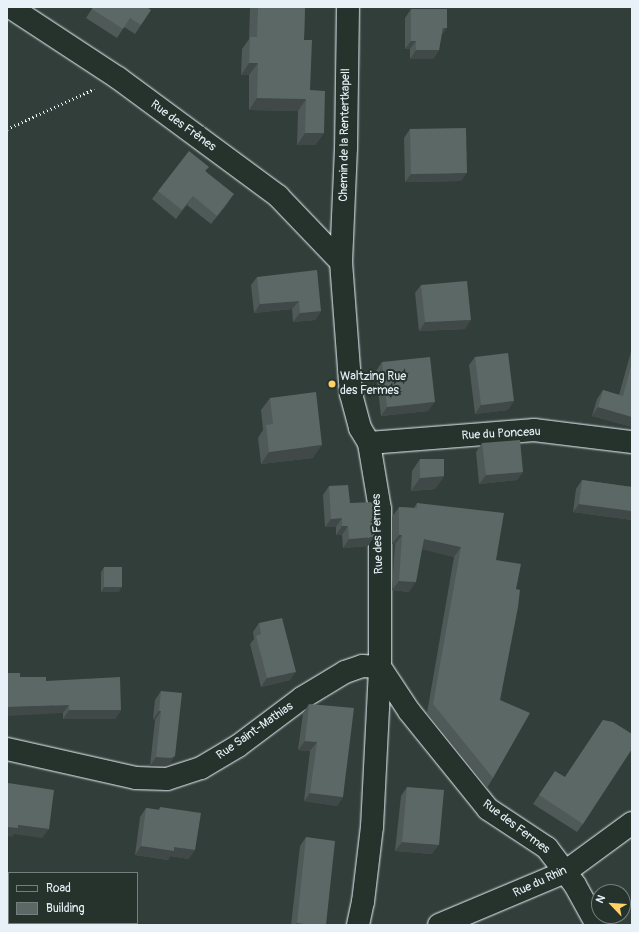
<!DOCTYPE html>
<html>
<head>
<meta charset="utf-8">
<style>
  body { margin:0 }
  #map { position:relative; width:639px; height:932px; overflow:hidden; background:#323e39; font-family:Pangolin,sans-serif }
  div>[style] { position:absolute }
  .path>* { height:2.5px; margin-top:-1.25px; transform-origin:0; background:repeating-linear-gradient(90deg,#e8f1f8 0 1px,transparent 0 4px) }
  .roads { filter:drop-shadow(0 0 1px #e8f1f8) drop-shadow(0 0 1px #e8f1f8) }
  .minor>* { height:22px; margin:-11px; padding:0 11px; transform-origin:11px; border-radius:11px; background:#26332d }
  .tertiary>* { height:22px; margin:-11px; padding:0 11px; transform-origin:11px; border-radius:11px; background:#26332d }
  .wall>* { inset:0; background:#4f5957 }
  .shaded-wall>* { inset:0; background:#404947 }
  .building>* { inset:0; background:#5c6865 }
  .dots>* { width:11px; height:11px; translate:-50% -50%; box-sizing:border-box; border:2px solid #26332d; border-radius:50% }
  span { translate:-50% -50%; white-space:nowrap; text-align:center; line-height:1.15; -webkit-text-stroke:4px #26332d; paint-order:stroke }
  .street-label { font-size:12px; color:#e8f1f8 }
  .poi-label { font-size:12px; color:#e8f1f8 }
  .left { translate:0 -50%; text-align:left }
  .frame { position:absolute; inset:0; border:8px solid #e8f1f8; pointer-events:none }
  .legend { position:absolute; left:8px; top:872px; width:130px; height:52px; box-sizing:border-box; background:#26332d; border:1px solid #747f7e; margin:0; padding:5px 7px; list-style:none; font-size:12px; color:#e8f1f8 }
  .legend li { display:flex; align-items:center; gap:8px; height:20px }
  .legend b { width:20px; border:1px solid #747f7e }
  .north { position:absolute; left:591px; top:884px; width:40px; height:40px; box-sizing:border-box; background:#26332d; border:1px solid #747f7e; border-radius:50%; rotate:295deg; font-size:11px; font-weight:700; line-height:16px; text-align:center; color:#e8f1f8 }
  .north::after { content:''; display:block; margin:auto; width:14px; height:18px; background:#ffd166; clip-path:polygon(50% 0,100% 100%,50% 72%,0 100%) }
</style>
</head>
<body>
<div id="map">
  <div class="path">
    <i style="left:7px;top:129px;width:96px;rotate:-24.7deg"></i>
  </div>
  <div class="roads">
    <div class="minor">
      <i style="left:10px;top:7px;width:129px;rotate:33.3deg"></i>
      <i style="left:118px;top:78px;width:199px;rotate:36.4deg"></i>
      <i style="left:278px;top:196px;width:91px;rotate:46.3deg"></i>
      <i style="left:380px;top:667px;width:53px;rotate:56.6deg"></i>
      <i style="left:409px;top:711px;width:126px;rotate:51.1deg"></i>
      <i style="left:488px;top:809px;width:71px;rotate:33.5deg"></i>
      <i style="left:547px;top:848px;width:46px;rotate:52.9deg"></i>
      <i style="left:575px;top:885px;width:46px;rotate:61.2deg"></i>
      <i style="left:7px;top:749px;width:132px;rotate:12.7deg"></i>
      <i style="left:136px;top:778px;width:31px;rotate:2deg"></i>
      <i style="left:167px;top:779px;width:36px;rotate:-18deg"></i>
      <i style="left:201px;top:768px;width:43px;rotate:-30.7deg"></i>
      <i style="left:238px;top:746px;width:80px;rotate:-36.9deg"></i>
      <i style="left:302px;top:698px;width:50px;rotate:-31.2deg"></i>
      <i style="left:345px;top:672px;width:18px;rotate:-19deg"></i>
      <i style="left:362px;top:666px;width:18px;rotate:3deg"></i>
      <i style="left:358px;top:925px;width:24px;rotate:-78deg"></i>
      <i style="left:363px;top:902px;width:76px;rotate:-83.2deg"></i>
      <i style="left:372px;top:827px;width:160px;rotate:-87.1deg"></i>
      <i style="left:380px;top:667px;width:158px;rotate:-90deg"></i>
      <i style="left:380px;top:509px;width:67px;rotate:-99.5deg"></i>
    </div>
    <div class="tertiary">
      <i style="left:348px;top:7px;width:141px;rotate:90.8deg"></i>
      <i style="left:346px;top:148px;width:114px;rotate:92.5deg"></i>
      <i style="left:341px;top:262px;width:132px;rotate:85.7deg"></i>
      <i style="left:351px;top:394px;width:35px;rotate:75deg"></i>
      <i style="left:360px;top:428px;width:17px;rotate:59deg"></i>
      <i style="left:369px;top:443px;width:166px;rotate:-4.5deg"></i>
      <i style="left:534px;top:430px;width:99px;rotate:7deg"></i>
      <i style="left:439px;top:925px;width:137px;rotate:-22.8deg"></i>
      <i style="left:565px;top:872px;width:83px;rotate:-36.2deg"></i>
    </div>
  </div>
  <div class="wall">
    <i style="clip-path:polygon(93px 7px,147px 7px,141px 25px,135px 34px,124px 27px,117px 38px,86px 18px)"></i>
    <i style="clip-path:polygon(250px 7px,305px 7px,304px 40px,310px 90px,324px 133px,315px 145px,297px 145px,298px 111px,249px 110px,249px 75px,241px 75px,242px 49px,249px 39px,250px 8px)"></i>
    <i style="clip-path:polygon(411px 9px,441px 36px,439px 50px,433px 59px,410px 59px,410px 49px,405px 49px,405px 18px)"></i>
    <i style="clip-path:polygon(410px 129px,461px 181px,405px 182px,404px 138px)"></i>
    <i style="clip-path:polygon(206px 171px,228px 203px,211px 224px,187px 205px,176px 219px,152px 199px,158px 191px)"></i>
    <i style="clip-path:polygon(257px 277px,321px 311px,315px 320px,293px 322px,292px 309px,254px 313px,251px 285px)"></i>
    <i style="clip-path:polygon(421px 285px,465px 329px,419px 331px,415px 293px)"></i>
    <i style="clip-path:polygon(632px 348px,632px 427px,592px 416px,597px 399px,603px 390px,619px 395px)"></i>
    <i style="clip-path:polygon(475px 357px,508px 410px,475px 414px,469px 365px)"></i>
    <i style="clip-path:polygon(382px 362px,428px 411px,381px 416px,376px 371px)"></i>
    <i style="clip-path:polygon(270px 398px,313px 458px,261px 464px,258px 438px,263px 430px,261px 410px)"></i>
    <i style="clip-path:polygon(482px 443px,523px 472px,517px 480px,479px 484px,476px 452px)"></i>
    <i style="clip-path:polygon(420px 459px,444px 476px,435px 489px,411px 491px,412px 471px)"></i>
    <i style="clip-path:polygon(582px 480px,632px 487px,632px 520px,573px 512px,576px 489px)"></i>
    <i style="clip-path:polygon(329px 486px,350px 503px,368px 546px,343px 548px,342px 535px,336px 535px,336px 527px,325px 527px,323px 495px)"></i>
    <i style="clip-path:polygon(417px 503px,496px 560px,516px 589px,500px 700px,493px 778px,487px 788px,427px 713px,454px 557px,422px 549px,409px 592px,392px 590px,395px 544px,392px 544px,392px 517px,399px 507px,414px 508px)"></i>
    <i style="clip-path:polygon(104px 567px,119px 592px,101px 592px,101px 572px)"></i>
    <i style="clip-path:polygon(259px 623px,290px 680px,261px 687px,250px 644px,254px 639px,253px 632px)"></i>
    <i style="clip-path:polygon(20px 677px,46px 681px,121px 710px,115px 719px,63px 719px,63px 713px)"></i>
    <i style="clip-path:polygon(161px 691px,169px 765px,165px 766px,150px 766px,155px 720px,153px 719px,155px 700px)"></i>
    <i style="clip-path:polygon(309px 704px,343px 797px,337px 806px,304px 801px,310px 751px,298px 750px,303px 713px)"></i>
    <i style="clip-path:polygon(603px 720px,583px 824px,577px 832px,533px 804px,549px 780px,565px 777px)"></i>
    <i style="clip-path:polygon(407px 787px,432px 854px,395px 851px,401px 796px)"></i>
    <i style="clip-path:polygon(160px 807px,189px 859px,170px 856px,168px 860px,135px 855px,140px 817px,146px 808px,158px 810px)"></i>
    <i style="clip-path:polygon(306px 837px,326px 925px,291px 925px,300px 846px)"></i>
  </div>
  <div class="shaded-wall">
    <i style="clip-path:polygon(443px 28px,447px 28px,441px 36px)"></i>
    <i style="clip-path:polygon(411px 41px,416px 41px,410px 49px,405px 49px)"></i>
    <i style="clip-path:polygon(416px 50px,439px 50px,433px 59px,410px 59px)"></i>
    <i style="clip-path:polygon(249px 63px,258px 63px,249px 75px,241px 75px)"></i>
    <i style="clip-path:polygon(257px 98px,306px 99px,298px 111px,249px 110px)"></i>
    <i style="clip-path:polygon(305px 133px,324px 133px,315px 145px,297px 145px)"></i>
    <i style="clip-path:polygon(467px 173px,461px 181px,405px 182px,411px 174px)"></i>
    <i style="clip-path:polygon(234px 194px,228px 203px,211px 224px,217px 216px)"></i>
    <i style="clip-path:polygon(193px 196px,187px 205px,176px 219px,182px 210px)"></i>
    <i style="clip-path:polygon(299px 301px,292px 309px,254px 313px,260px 304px)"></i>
    <i style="clip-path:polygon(321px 311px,315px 320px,293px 322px,300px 313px)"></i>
    <i style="clip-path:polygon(471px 320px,465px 329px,419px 331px,425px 322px)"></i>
    <i style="clip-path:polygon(514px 401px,508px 410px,475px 414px,481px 405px)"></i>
    <i style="clip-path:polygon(435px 402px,428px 411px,381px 416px,387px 407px)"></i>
    <i style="clip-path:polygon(598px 407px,632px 417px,632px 427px,592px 416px)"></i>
    <i style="clip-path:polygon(322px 445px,313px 458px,261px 464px,269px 452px)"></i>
    <i style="clip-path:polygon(523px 472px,517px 480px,479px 484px,486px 475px)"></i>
    <i style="clip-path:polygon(444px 476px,435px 489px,411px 491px,420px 478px)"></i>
    <i style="clip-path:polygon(579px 504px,632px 511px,632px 520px,573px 512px)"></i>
    <i style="clip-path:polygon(342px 518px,336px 527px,325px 527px,331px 519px)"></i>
    <i style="clip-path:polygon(342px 526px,348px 526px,342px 535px,336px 535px)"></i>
    <i style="clip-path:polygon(399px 535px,402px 535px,395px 544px,392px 544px)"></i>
    <i style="clip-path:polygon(374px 537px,368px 546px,343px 548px,349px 539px)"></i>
    <i style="clip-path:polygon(424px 539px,461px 547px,454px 557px,418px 548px)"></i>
    <i style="clip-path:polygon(399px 581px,416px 582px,409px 592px,392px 590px)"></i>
    <i style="clip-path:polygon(104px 587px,122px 587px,119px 592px,101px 592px)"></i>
    <i style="clip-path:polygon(296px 672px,290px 680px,261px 687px,267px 678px)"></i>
    <i style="clip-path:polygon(69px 705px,63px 713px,7px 716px,7px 707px)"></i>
    <i style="clip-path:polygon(69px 710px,121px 710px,115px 719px,63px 719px)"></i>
    <i style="clip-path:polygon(159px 711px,161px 711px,155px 720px,153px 719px)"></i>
    <i style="clip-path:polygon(305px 741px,317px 742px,310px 751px,298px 750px)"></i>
    <i style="clip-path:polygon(175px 756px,169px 765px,165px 766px,150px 766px,156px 757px)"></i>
    <i style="clip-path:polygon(310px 793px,343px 797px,337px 806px,304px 801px)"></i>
    <i style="clip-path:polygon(18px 825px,49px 829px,42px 838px,14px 834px,12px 837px,7px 836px,7px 827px)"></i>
    <i style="clip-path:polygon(402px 842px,439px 845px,432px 854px,395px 851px)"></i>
    <i style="clip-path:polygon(141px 846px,174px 847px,195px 850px,189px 859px,170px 856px,168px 860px,135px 855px)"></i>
    <i style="clip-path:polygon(297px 923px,314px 925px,295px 925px)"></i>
  </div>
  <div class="building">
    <i style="clip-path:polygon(93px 7px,147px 7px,151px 10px,141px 25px,130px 18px,123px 29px,92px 9px)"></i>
    <i style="clip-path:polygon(258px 7px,305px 7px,304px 40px,312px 40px,310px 90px,325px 91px,324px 133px,305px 133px,306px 99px,257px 98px,258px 63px,249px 63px,250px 37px,257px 37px)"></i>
    <i style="clip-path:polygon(411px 9px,447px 9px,447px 28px,443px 28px,439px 50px,416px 50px,416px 41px,411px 41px)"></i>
    <i style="clip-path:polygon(466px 128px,467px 173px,411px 174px,410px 129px)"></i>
    <i style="clip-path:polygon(189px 151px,209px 167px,205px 171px,234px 194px,217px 216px,193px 196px,182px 210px,158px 191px)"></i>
    <i style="clip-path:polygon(317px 270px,321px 311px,300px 313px,299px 301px,260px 304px,257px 277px)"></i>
    <i style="clip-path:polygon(467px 281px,471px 320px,425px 322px,421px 285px)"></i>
    <i style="clip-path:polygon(508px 353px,514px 401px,481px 405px,475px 357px)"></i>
    <i style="clip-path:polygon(430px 357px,435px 402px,387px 407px,382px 362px)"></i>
    <i style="clip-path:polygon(632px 362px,632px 417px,598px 407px,603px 390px,623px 396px)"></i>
    <i style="clip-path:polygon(316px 392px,322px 445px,269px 452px,266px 425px,273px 424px,270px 398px)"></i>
    <i style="clip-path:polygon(520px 440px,523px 472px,486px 475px,482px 443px)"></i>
    <i style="clip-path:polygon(420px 459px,444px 459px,444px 476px,420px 478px)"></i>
    <i style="clip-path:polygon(582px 480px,632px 487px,632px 511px,579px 504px)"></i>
    <i style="clip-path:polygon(348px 485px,350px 503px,374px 502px,374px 537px,349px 539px,348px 526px,342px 526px,342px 518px,331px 519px,329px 486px)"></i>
    <i style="clip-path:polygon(417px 503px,504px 513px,496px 560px,521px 564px,516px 589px,520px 590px,518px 607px,500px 700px,530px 713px,493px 778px,433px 704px,461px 547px,424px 539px,416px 582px,399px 581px,402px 535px,399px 535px,399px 507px,417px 508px)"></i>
    <i style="clip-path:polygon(104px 567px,122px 567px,122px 587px,104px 587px)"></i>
    <i style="clip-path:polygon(282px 618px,296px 672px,267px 678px,256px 636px,261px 634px,259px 623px)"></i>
    <i style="clip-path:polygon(7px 673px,20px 673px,20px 677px,46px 677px,46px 681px,120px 677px,121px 710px,69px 710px,69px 705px,7px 707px)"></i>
    <i style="clip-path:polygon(161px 691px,182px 693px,175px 756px,171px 758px,156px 757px,161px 711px,159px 711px)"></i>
    <i style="clip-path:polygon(309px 704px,354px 708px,343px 797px,310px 793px,317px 742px,305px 741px)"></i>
    <i style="clip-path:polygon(603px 720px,613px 722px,632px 734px,632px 749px,583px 824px,539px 795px,555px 771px,565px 777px)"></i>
    <i style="clip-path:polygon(8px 783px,54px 790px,49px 829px,18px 825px,18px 828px,7px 827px,7px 791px)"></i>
    <i style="clip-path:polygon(407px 787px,444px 790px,439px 845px,402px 842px)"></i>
    <i style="clip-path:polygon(160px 807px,201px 813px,195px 850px,174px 847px,174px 851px,141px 846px,146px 808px,160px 810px)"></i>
    <i style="clip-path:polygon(306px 837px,335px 841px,326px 925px,314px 925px,297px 923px)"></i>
  </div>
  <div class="dots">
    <i style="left:332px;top:384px;background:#ffd166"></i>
  </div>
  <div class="street-label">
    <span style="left:183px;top:126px;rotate:36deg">Rue des Frênes</span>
    <span style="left:345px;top:135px;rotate:-89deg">Chemin de la Rentertkapell</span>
    <span style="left:501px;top:434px;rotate:-3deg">Rue du Ponceau</span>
    <span style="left:378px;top:534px;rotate:-92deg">Rue des Fermes</span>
    <span style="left:255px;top:731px;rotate:-35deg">Rue Saint-Mathias</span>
    <span style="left:516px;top:827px;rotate:37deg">Rue des Fermes</span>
    <span style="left:540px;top:882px;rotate:-25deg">Rue du Rhin</span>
  </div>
  <div class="poi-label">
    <span class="left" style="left:340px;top:384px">Waltzing Rue<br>des Fermes</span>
  </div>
  <div class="frame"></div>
  <ul class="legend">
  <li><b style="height:5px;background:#26332d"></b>Road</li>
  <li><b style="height:11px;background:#5c6865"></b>Building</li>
  </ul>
  <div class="north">N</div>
</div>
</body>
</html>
